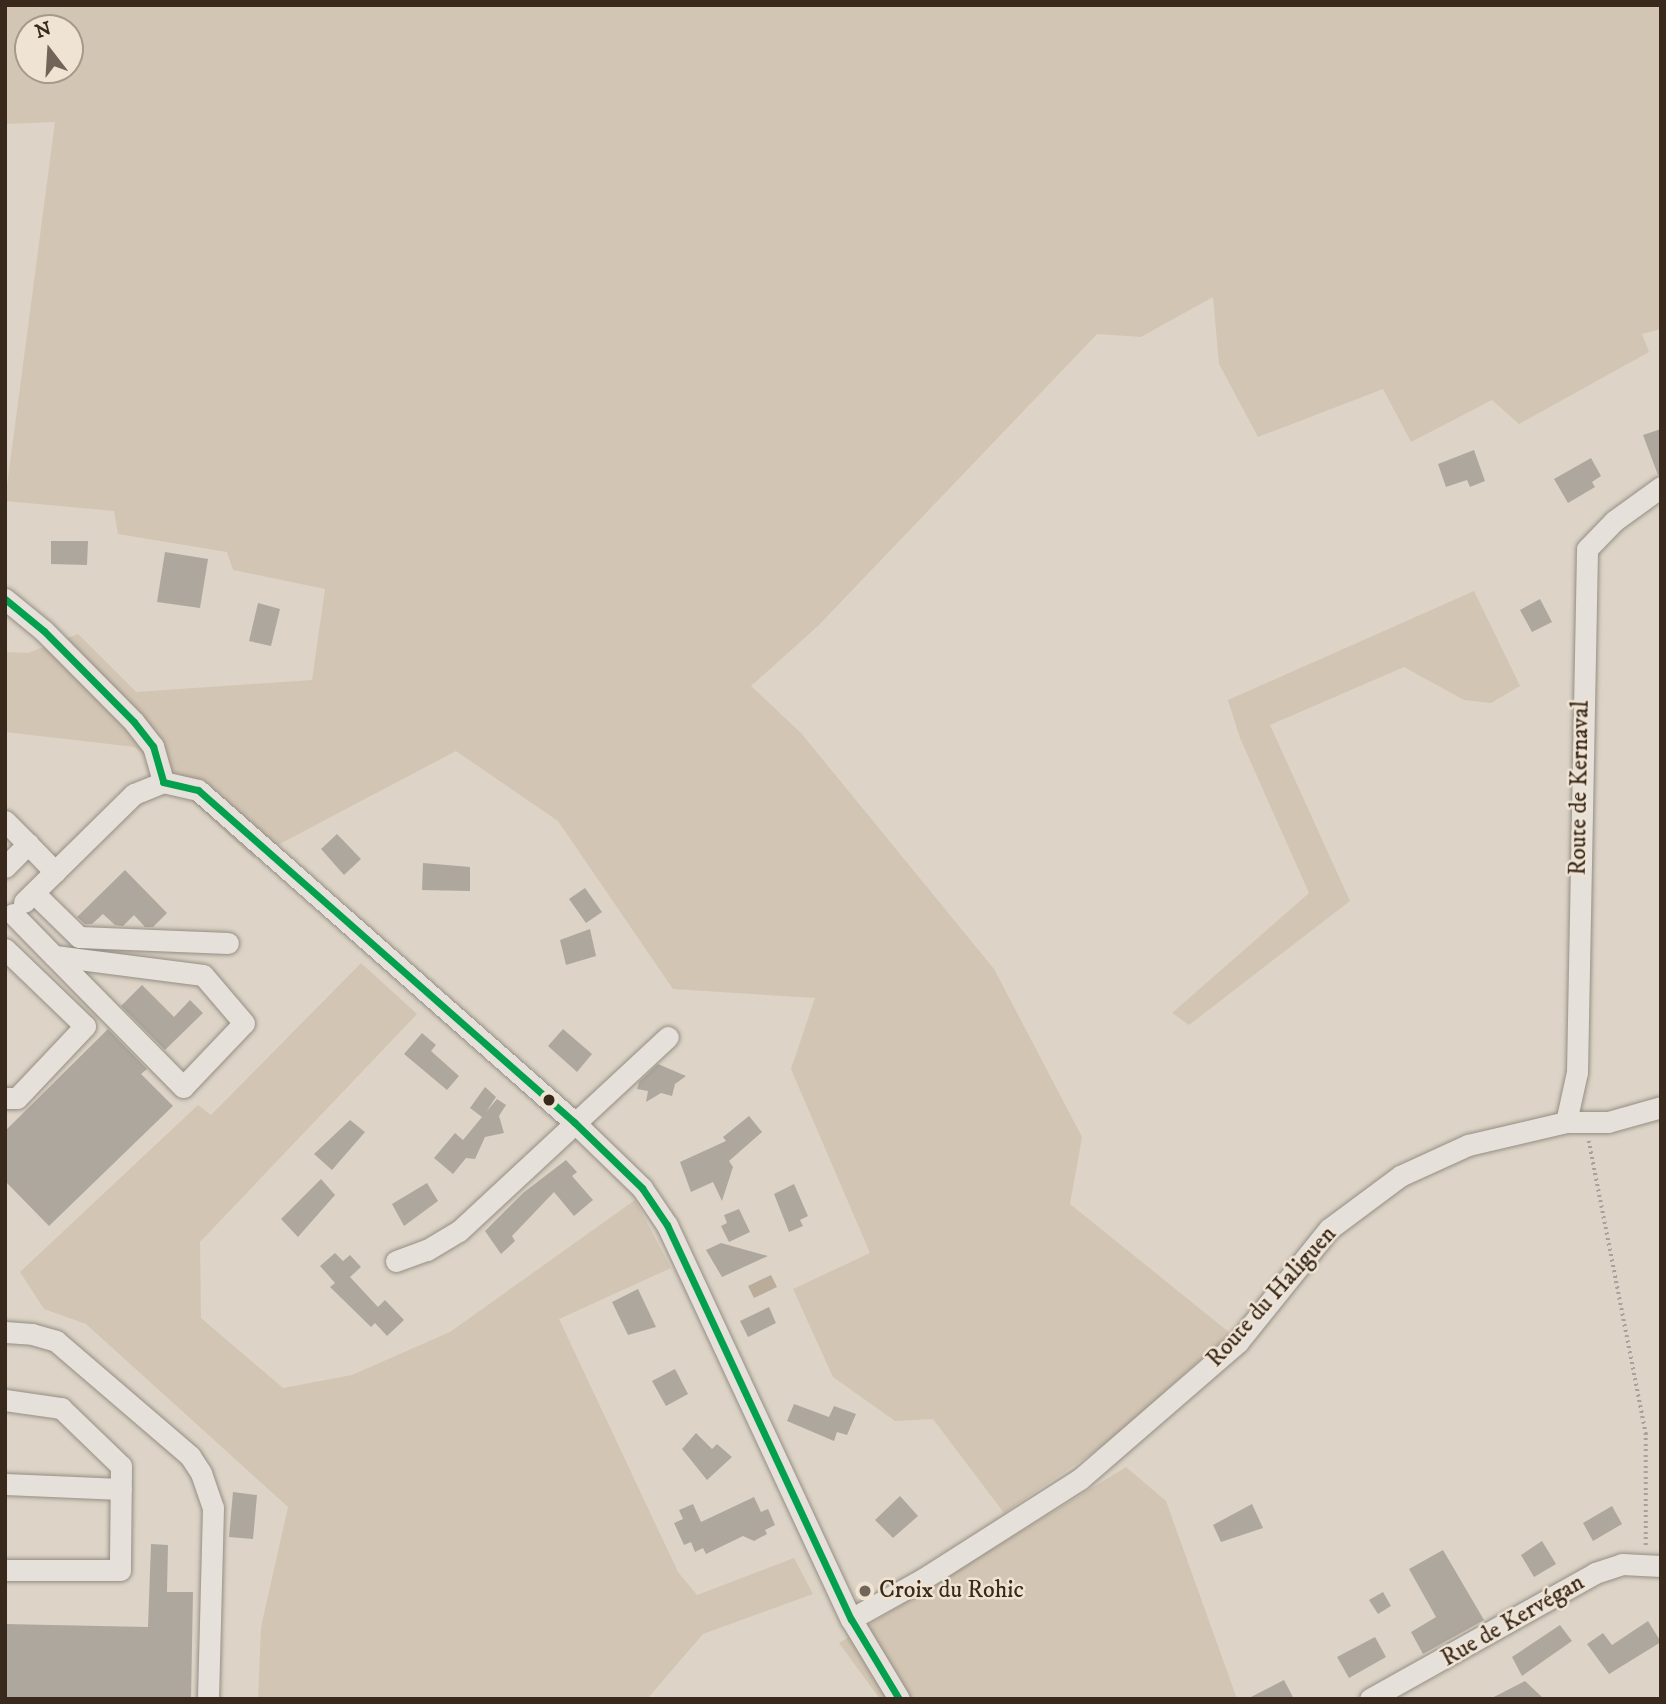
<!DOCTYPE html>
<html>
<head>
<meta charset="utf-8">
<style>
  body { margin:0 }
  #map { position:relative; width:1666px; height:1704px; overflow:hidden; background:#ddd4c7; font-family:"IM FELL DW Pica",serif }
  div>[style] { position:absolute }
  .green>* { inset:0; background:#d2c5b3 }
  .water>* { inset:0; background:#bbac9a }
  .building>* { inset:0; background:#aea79d }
  .path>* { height:3.5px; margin-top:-1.75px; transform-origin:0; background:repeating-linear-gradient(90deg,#a7a19b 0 2px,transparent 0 5.5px) }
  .roads { filter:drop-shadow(0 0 2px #958e84) drop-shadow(0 0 2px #958e84) }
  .minor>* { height:21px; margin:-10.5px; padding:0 10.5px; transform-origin:10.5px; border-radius:10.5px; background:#e5e0da }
  .bus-1>* { height:7px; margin:-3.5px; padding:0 3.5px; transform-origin:3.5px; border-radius:3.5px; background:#03a04e }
  .dots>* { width:19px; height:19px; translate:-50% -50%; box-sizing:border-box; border:4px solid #efe4d4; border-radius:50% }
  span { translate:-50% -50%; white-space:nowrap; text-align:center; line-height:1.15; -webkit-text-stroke:5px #efe4d4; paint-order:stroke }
  .street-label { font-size:24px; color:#39281c }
  .poi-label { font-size:24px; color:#39281c }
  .left { translate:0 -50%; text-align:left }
  .frame { position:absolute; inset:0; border:7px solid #39281c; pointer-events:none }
  .north { position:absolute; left:14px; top:14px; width:70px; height:70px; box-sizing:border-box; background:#efe4d4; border:2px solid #a6998a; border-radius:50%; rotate:343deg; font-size:19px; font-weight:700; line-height:28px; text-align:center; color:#39281c }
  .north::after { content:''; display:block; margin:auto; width:24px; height:32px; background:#726458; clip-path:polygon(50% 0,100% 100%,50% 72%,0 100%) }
</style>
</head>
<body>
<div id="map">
  <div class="green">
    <i style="clip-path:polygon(evenodd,5px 5px,1661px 5px,1661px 329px,1642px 334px,1649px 352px,1519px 424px,1492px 400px,1411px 442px,1383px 389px,1258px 437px,1219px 364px,1213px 297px,1141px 337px,1097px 334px,818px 626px,751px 686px,801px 733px,994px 969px,1082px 1137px,1070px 1204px,1230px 1333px,1110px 1441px,1004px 1513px,933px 1419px,895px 1421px,833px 1377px,793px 1289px,870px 1253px,791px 1069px,815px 998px,673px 989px,558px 821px,456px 751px,253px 858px,135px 747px,5px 732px,5px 652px,28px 653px,78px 634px,136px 692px,312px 680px,325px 589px,233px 570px,227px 552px,118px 534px,114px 511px,5px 501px,55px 122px,5px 124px,5px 5px,28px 28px,70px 28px,70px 70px,28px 70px,28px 28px)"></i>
    <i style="clip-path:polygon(1474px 591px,1520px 686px,1491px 703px,1464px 700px,1404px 667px,1270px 725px,1350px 901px,1189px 1025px,1172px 1013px,1309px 893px,1240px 738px,1228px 700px)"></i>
    <i style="clip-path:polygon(361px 963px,417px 1014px,200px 1242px,201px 1318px,283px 1388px,352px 1375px,450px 1332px,635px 1200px,671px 1268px,559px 1319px,678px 1572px,697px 1595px,794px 1558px,813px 1594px,703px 1634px,647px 1699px,258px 1699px,261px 1627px,288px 1507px,86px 1324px,44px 1309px,20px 1272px,198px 1105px,211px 1115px)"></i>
    <i style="clip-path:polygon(1126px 1467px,1166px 1501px,1237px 1699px,880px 1699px,839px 1643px)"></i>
  </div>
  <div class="water">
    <i style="clip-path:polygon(771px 1275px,777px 1287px,754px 1298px,748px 1286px)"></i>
  </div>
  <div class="building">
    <i style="clip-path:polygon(1661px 429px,1661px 474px,1658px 475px,1643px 435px)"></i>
    <i style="clip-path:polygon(1474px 450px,1485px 481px,1470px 487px,1467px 480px,1446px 487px,1438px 464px)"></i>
    <i style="clip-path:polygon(1591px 458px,1601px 476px,1592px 482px,1595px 487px,1568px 503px,1554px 479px)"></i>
    <i style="clip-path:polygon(51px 541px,88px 541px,87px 565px,51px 564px)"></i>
    <i style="clip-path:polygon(165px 552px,208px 559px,200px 608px,157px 602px)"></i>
    <i style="clip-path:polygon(1540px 599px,1552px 622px,1532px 632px,1520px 610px)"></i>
    <i style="clip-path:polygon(258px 603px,280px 609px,271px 646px,249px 641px)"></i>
    <i style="clip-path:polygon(337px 834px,361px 859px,344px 875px,321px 849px)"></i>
    <i style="clip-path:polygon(423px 863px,470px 867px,470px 891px,422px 890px)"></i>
    <i style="clip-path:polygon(125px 870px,167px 913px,153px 927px,145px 927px,134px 915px,123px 926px,115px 925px,103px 914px,92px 924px,85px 924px,77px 917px)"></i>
    <i style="clip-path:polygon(585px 888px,602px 912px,586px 923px,569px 899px)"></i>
    <i style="clip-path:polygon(590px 929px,596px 956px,566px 965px,560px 940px)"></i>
    <i style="clip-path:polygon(142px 985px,174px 1017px,190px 1000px,203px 1013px,165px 1050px,121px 1006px)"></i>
    <i style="clip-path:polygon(108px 1029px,147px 1069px,141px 1074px,173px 1106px,49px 1226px,5px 1181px,5px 1131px)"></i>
    <i style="clip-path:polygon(563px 1029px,592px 1054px,577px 1072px,548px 1046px)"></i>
    <i style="clip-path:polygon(422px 1033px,436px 1045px,431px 1051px,459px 1076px,447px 1090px,404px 1054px)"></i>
    <i style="clip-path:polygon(658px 1064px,686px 1076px,675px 1084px,672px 1096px,661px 1093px,646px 1102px,648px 1091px,637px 1089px,639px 1082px)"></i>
    <i style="clip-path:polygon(485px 1087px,496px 1097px,486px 1112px,497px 1099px,506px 1105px,499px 1116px,504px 1133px,485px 1137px,475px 1159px,466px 1158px,453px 1174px,434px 1158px,455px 1133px,463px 1140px,482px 1117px,470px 1108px)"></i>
    <i style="clip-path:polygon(749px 1116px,762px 1132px,729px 1161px,733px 1167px,722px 1201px,713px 1182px,691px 1192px,680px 1162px,726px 1141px,723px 1137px)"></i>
    <i style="clip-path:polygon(350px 1120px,365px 1132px,332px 1170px,314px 1154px)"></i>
    <i style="clip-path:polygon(566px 1160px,577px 1172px,572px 1176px,593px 1200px,574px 1216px,554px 1192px,512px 1236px,515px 1241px,501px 1254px,485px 1231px,523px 1193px)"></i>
    <i style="clip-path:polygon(321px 1179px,335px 1195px,298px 1237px,281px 1219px)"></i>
    <i style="clip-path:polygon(427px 1183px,438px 1201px,404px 1226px,392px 1204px)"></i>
    <i style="clip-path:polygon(794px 1184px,808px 1216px,800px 1220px,803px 1226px,789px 1232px,774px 1194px)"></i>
    <i style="clip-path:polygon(739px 1209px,750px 1232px,729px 1242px,721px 1226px,727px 1223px,724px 1215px)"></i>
    <i style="clip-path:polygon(721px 1243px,768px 1256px,722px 1277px,706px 1250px)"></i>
    <i style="clip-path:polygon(335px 1253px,343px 1261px,350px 1255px,361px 1267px,350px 1277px,378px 1307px,385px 1300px,404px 1320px,387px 1336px,375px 1323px,371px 1327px,330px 1287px,335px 1283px,320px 1266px)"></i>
    <i style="clip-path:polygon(638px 1289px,656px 1327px,628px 1335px,612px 1302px)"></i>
    <i style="clip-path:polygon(769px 1307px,776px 1323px,748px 1337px,740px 1321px)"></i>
    <i style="clip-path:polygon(675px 1369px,688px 1394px,666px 1406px,652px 1381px)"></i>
    <i style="clip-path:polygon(794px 1404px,829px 1417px,834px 1406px,856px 1414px,847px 1435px,837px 1432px,834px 1441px,787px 1421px)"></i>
    <i style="clip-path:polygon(696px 1433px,712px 1449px,717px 1444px,732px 1457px,707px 1480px,682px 1449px)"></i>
    <i style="clip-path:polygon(233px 1492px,257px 1495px,253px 1539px,229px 1537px)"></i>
    <i style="clip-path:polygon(900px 1496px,918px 1516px,893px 1538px,875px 1520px)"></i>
    <i style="clip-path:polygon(754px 1497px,761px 1512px,768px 1509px,775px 1525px,765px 1530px,767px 1534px,754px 1541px,743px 1536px,706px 1554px,703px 1548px,695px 1552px,691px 1542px,684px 1545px,674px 1523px,683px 1519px,679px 1510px,693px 1504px,701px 1522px)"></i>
    <i style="clip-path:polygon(1252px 1504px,1263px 1528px,1221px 1542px,1213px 1525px)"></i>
    <i style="clip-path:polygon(1612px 1506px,1622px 1524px,1593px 1541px,1583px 1523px)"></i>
    <i style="clip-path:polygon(1542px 1541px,1556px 1564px,1534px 1577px,1521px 1555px)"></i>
    <i style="clip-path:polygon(151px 1544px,168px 1545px,167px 1592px,193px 1592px,191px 1699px,5px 1699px,5px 1624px,148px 1627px)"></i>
    <i style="clip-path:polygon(1443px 1550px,1484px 1620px,1423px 1654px,1411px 1632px,1436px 1617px,1409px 1569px)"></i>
    <i style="clip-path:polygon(1383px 1592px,1391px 1606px,1378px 1614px,1369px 1600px)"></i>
    <i style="clip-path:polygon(1648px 1621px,1661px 1642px,1609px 1674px,1587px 1644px,1603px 1633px,1612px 1645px)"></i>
    <i style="clip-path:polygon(1560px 1625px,1572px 1641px,1522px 1676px,1512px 1657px)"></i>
    <i style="clip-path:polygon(1375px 1637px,1386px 1657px,1349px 1678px,1337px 1657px)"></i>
    <i style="clip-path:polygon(1284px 1680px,1294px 1699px,1247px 1699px)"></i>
    <i style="clip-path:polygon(1525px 1681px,1544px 1699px,1490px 1699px)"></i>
  </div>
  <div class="path">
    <i style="left:1589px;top:1141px;width:298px;rotate:79deg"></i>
    <i style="left:1646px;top:1433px;width:114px;rotate:90deg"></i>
  </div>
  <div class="roads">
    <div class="minor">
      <i style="left:5px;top:599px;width:50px;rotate:39.4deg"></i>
      <i style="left:44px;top:631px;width:128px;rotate:45.3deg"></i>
      <i style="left:134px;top:722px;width:31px;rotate:52deg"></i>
      <i style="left:153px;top:746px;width:37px;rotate:74deg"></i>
      <i style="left:163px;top:782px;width:36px;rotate:13deg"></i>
      <i style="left:198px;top:790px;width:502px;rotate:41.44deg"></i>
      <i style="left:574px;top:1122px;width:95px;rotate:44.1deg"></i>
      <i style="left:642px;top:1188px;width:45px;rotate:56deg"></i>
      <i style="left:667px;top:1225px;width:435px;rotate:65deg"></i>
      <i style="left:851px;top:1619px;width:93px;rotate:59deg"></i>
      <i style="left:5px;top:821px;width:33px;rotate:45deg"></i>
      <i style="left:5px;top:867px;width:33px;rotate:-45deg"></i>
      <i style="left:28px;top:844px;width:39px;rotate:46deg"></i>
      <i style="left:34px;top:893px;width:63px;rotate:44.4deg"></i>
      <i style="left:79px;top:937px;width:149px;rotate:2.3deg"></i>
      <i style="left:24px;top:902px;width:154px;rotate:-44.5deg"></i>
      <i style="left:134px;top:794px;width:31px;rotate:-22deg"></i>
      <i style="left:13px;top:914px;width:59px;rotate:45.7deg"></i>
      <i style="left:54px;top:956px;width:184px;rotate:45.4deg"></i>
      <i style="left:183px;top:1087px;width:88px;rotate:-46.4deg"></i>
      <i style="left:244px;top:1023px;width:63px;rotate:-130.5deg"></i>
      <i style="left:203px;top:975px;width:150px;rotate:-172.7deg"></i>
      <i style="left:5px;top:949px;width:111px;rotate:43.9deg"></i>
      <i style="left:85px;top:1026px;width:99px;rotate:133.4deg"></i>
      <i style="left:17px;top:1098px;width:12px;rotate:180deg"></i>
      <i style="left:1566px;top:1122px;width:51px;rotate:-77.6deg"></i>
      <i style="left:1577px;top:1072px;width:523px;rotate:-88.9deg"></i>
      <i style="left:1587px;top:549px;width:39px;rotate:-46deg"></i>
      <i style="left:1614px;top:521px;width:58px;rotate:-35.9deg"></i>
      <i style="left:396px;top:1261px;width:33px;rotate:-20deg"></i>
      <i style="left:427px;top:1250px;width:37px;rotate:-31deg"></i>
      <i style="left:459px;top:1231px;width:285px;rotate:-42.9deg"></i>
      <i style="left:5px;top:1332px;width:27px;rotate:4deg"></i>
      <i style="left:32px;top:1334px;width:25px;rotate:16deg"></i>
      <i style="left:56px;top:1341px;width:177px;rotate:40.6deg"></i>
      <i style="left:190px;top:1456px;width:20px;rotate:57deg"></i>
      <i style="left:201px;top:1473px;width:37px;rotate:71deg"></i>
      <i style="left:213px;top:1508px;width:191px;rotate:91.5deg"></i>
      <i style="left:5px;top:1400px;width:57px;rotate:8.1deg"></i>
      <i style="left:61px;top:1408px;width:83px;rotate:44deg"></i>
      <i style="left:121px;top:1466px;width:104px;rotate:90.6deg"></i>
      <i style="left:120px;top:1570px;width:115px;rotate:180deg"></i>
      <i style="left:5px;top:1484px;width:116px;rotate:2.5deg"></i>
      <i style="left:851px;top:1619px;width:82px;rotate:-29.1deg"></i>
      <i style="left:923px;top:1579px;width:186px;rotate:-32.5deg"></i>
      <i style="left:1080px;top:1479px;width:209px;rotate:-40.9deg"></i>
      <i style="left:1238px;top:1342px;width:145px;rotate:-51.2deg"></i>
      <i style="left:1329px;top:1229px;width:89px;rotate:-36.7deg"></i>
      <i style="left:1400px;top:1176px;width:75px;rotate:-24.5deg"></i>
      <i style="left:1468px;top:1145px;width:101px;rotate:-13.2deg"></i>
      <i style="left:1566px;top:1122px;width:42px"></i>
      <i style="left:1608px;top:1122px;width:55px;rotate:-15.8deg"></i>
      <i style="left:1370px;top:1699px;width:258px;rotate:-29.2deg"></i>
      <i style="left:1595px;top:1573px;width:28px;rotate:-18deg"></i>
      <i style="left:1622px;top:1564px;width:39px;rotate:3deg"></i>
    </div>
  </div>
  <div class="bus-1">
    <i style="left:5px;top:599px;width:50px;rotate:39.4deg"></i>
    <i style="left:44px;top:631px;width:128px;rotate:45.3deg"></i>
    <i style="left:134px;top:722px;width:31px;rotate:52deg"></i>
    <i style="left:153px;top:746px;width:37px;rotate:74deg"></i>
    <i style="left:163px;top:782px;width:36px;rotate:13deg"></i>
    <i style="left:198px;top:790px;width:502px;rotate:41.44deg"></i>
    <i style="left:574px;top:1122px;width:95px;rotate:44.1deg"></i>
    <i style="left:642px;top:1188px;width:45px;rotate:56deg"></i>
    <i style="left:667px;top:1225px;width:435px;rotate:65deg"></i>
    <i style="left:851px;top:1619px;width:93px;rotate:59deg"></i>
  </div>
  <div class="dots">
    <i style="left:549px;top:1100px;background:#39281c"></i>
    <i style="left:865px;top:1591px;background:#726458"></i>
  </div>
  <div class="street-label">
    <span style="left:1580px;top:788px;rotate:-89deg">Route de Kernaval</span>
    <span style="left:1272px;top:1297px;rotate:-48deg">Route du Haliguen</span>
    <span style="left:1513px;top:1621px;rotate:-30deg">Rue de Kervégan</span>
  </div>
  <div class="poi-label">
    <span class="left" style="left:879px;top:1591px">Croix du Rohic</span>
  </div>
  <div class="frame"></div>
  <div class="north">N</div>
</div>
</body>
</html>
